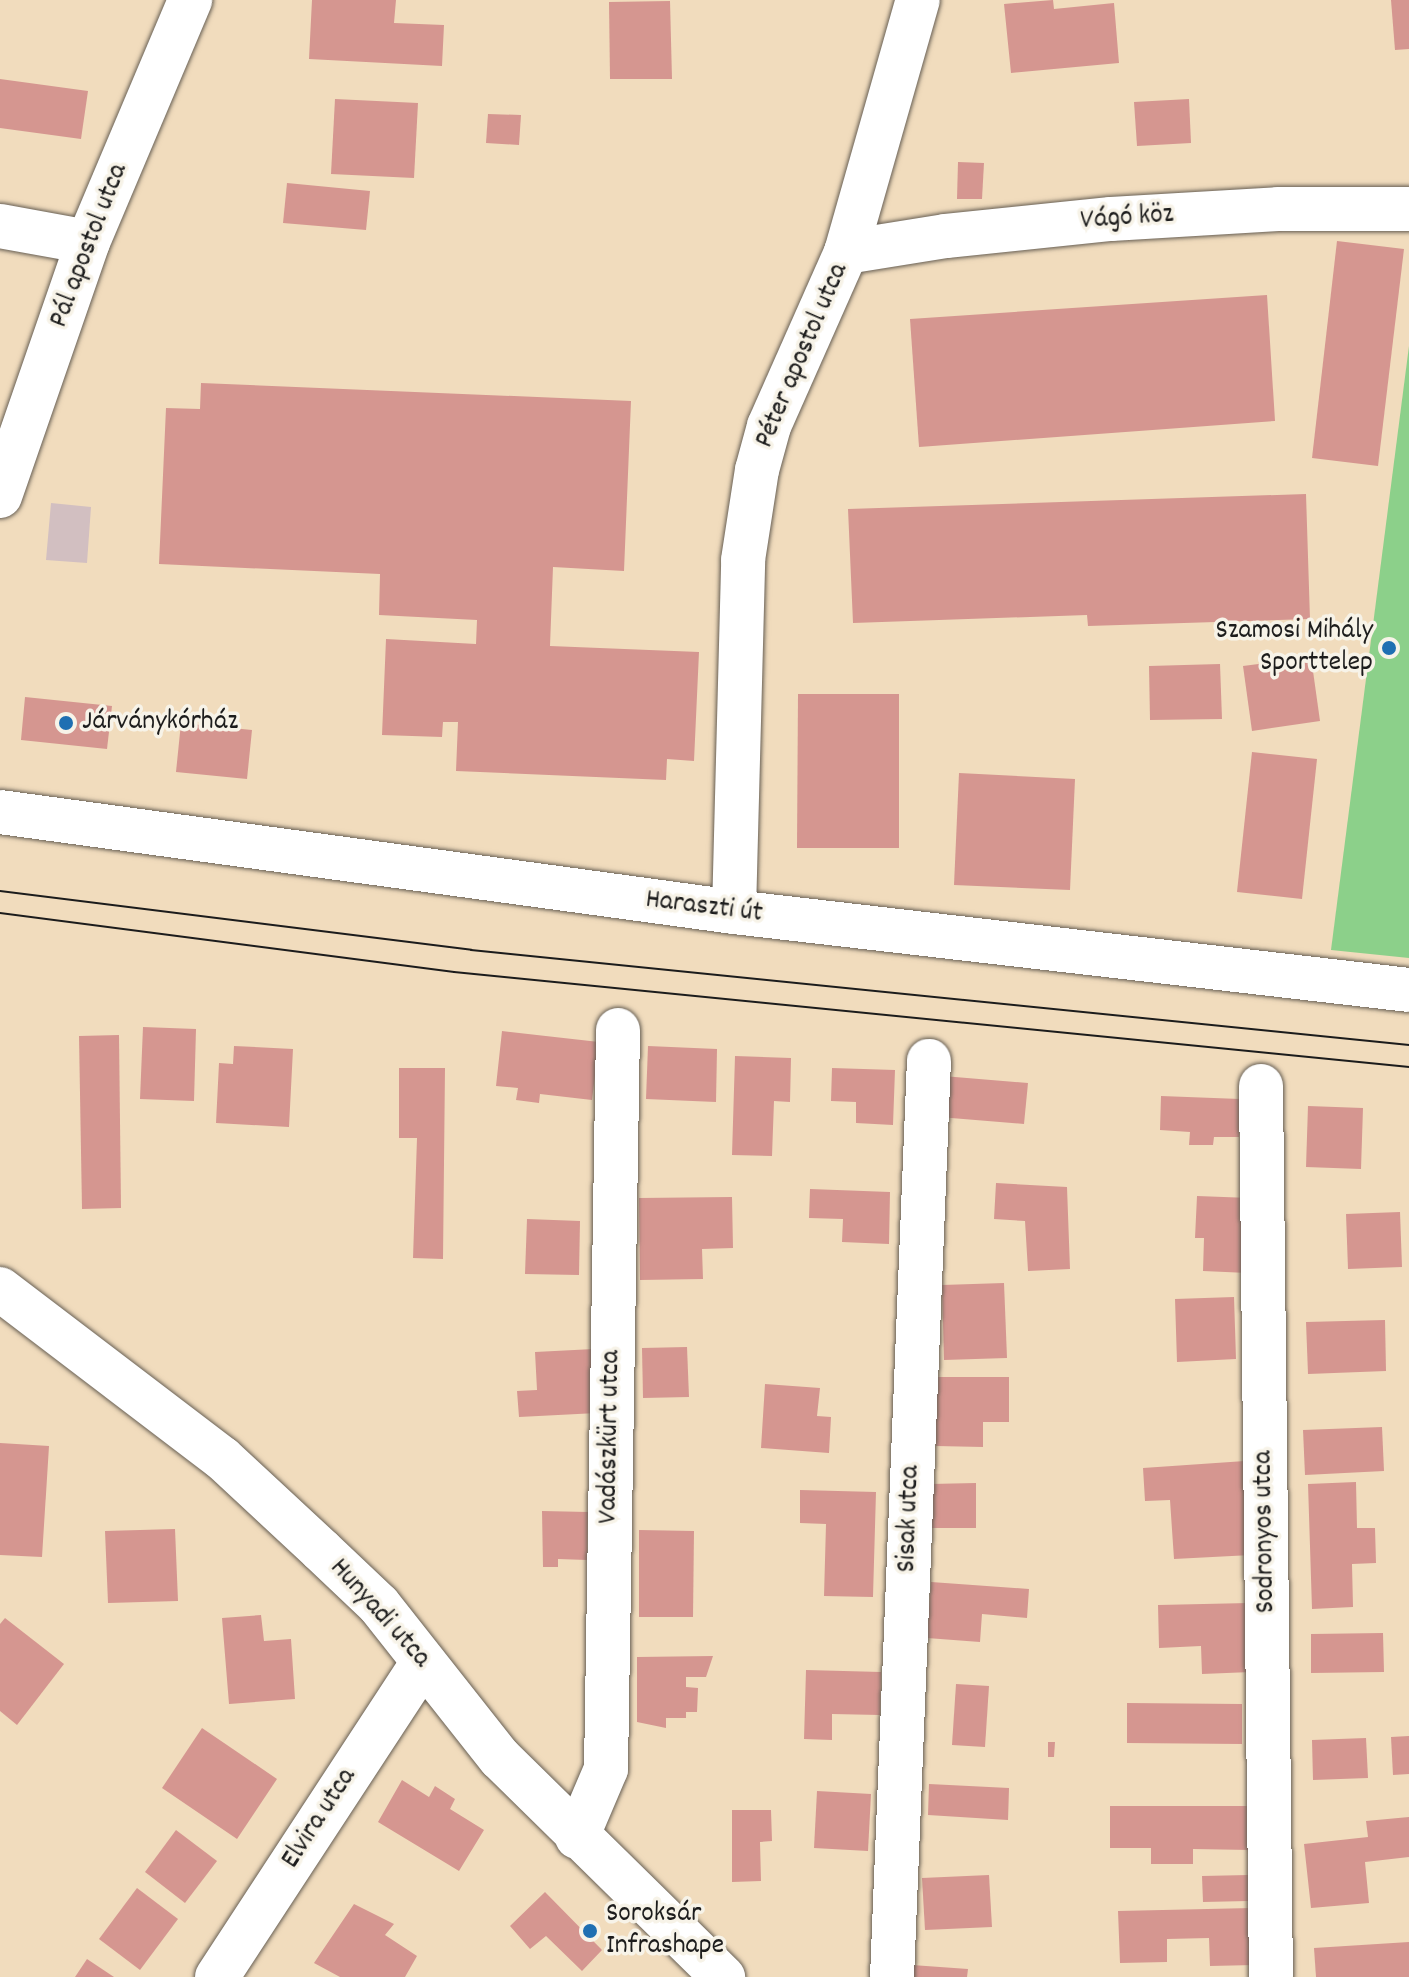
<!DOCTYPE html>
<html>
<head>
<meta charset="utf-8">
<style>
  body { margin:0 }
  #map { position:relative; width:1409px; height:1977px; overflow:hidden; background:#f1dcbd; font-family:Dekko,sans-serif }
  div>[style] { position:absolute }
  .industrial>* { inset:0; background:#d2bfc1 }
  .green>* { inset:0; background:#8cd08a }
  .building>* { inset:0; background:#d59690 }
  .roads { filter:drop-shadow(0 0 2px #675f54) drop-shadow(0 0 2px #675f54) }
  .street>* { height:44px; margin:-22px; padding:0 22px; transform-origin:22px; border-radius:22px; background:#fff }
  .primary>* { height:44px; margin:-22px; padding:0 22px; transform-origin:22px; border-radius:22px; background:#fff }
  .tram>* { height:2px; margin:-1px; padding:0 1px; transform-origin:1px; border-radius:1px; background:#1c1c1c }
  .dots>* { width:22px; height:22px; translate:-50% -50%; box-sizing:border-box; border:4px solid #f7f3e8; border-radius:50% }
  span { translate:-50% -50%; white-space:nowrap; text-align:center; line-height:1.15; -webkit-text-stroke:7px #f7f3e8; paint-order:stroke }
  .street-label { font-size:28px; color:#1c1c1c }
  .poi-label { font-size:28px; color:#1c1c1c }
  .right { translate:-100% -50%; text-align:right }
  .left { translate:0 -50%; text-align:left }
</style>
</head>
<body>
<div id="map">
  <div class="industrial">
    <i style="clip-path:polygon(51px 503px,91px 507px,87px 563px,46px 560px)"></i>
  </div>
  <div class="green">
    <i style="clip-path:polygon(1409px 346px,1409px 958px,1331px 950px)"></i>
  </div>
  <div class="building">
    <i style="clip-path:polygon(312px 0,396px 0,394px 23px,444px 25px,442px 66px,309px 59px)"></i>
    <i style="clip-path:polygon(1053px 0,1054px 9px,1114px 3px,1119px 63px,1011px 73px,1004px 4px)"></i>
    <i style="clip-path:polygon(1391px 0,1409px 0,1409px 49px,1395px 50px)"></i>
    <i style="clip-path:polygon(670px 1px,672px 79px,610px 79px,609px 2px)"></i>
    <i style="clip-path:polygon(0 79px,88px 91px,81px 139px,0 128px)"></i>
    <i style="clip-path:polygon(335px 99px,418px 103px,414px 178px,331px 174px)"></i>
    <i style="clip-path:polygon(1189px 99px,1191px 143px,1137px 146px,1134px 102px)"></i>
    <i style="clip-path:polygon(488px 114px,521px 115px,519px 145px,486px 143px)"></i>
    <i style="clip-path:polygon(958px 162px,984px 163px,982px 199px,957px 199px)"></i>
    <i style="clip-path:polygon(287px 183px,370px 191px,366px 230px,283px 223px)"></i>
    <i style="clip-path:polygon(1337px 241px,1404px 249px,1378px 466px,1312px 458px)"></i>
    <i style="clip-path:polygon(1267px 295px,1275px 421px,919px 447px,910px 319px)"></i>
    <i style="clip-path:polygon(201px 383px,631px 401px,624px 571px,553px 567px,550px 646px,699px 652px,694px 761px,667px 759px,666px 780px,456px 771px,458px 722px,443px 722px,442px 737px,382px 735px,386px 639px,476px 644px,477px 620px,379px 615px,380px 574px,159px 564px,166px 408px,200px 409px)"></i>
    <i style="clip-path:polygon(1306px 494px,1310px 619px,1088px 626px,1087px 615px,853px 623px,848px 509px)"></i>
    <i style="clip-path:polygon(1311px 657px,1320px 721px,1252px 731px,1243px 666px)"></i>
    <i style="clip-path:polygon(1220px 664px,1222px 719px,1150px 720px,1149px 666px)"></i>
    <i style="clip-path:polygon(798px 694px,899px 694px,899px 848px,797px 848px)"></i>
    <i style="clip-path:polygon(25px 697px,112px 706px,107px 749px,21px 740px)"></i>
    <i style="clip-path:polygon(181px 723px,252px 730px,247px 779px,176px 772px)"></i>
    <i style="clip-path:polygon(1252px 752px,1317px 759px,1302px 899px,1237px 892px)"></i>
    <i style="clip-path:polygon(959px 773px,1075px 779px,1070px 890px,954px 885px)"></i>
    <i style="clip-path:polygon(143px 1027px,196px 1029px,194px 1101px,140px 1099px)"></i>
    <i style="clip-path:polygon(502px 1031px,599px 1042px,592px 1100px,540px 1094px,539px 1103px,516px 1100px,518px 1088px,496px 1086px)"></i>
    <i style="clip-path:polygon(119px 1035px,121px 1208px,82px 1209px,79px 1036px)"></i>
    <i style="clip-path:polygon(234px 1046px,293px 1049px,289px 1127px,216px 1123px,219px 1063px,233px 1064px)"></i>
    <i style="clip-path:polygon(648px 1046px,717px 1049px,716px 1102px,646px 1099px)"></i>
    <i style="clip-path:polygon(735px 1056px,791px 1058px,790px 1102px,774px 1101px,772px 1156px,732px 1155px)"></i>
    <i style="clip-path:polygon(399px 1068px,445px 1068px,443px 1259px,413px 1258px,417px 1138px,399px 1138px)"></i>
    <i style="clip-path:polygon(832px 1068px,895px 1070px,893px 1125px,856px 1123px,856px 1102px,831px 1101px)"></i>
    <i style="clip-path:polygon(943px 1076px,1028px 1083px,1024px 1124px,939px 1117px)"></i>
    <i style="clip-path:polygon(1161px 1096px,1240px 1099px,1239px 1137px,1214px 1137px,1213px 1145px,1189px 1145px,1190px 1132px,1160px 1130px)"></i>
    <i style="clip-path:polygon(1308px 1106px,1363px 1108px,1361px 1169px,1306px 1167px)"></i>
    <i style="clip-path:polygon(996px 1183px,1067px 1187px,1070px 1269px,1028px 1271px,1025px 1221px,994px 1219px)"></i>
    <i style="clip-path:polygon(810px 1189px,890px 1192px,889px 1244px,842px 1242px,843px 1219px,809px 1218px)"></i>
    <i style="clip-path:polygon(1197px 1196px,1250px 1198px,1248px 1273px,1203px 1271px,1204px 1238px,1195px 1238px)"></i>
    <i style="clip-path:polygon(732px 1197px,733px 1248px,702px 1249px,703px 1279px,640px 1280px,639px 1198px)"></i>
    <i style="clip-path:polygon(1400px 1212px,1402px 1267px,1348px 1269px,1346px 1214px)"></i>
    <i style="clip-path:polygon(527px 1219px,580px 1221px,579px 1275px,525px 1274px)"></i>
    <i style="clip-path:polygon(1004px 1283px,1007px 1358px,944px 1360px,942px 1285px)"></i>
    <i style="clip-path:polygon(1234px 1297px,1236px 1359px,1177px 1362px,1175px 1299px)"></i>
    <i style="clip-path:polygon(1385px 1320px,1386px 1371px,1308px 1374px,1306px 1322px)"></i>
    <i style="clip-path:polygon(687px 1347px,689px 1397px,643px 1398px,642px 1348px)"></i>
    <i style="clip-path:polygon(594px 1349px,597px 1413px,519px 1417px,517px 1391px,537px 1390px,535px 1352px)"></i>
    <i style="clip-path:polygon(935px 1377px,1009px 1377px,1009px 1422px,983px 1422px,983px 1447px,936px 1446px)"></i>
    <i style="clip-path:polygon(765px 1384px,820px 1388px,817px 1416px,831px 1417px,829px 1453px,761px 1448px)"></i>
    <i style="clip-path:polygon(1382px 1427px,1384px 1471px,1305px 1475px,1303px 1430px)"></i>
    <i style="clip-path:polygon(0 1443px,49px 1446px,42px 1557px,0 1555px)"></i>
    <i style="clip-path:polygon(1245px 1461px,1251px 1555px,1174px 1559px,1170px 1500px,1145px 1501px,1143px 1468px)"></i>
    <i style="clip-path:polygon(1356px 1482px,1357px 1528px,1375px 1528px,1376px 1563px,1352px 1564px,1353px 1607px,1312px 1609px,1308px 1484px)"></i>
    <i style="clip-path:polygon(976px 1483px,976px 1528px,931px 1528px,930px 1484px)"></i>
    <i style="clip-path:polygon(800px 1490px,876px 1492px,873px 1597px,824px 1596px,826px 1524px,800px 1523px)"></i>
    <i style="clip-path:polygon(542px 1511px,588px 1512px,587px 1560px,558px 1559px,558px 1567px,543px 1567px)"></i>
    <i style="clip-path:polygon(175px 1529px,178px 1601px,108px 1603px,105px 1531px)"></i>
    <i style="clip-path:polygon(639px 1530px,694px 1531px,693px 1617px,639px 1617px)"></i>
    <i style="clip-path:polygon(931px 1582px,1029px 1589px,1027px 1618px,982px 1614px,980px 1642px,927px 1638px)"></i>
    <i style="clip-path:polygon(1249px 1603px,1251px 1672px,1202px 1674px,1201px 1646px,1159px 1648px,1158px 1605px)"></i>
    <i style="clip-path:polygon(261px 1615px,264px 1641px,291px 1639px,295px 1699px,229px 1704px,222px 1618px)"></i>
    <i style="clip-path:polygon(5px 1618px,64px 1664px,17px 1725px,0 1711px,0 1624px)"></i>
    <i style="clip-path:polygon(1383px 1633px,1384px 1672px,1311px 1673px,1311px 1634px)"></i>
    <i style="clip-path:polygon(713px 1656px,706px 1677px,686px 1677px,686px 1687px,698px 1688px,697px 1712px,686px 1712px,686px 1718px,666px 1718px,666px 1728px,637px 1722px,637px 1657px)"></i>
    <i style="clip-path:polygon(806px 1670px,881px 1672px,880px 1715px,832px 1714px,832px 1740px,804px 1739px)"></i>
    <i style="clip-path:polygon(956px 1684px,989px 1686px,985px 1747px,952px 1745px)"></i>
    <i style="clip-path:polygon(1127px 1703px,1242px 1704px,1242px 1744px,1127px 1743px)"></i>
    <i style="clip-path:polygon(202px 1728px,277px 1779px,237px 1839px,162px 1788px)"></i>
    <i style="clip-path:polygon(1409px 1736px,1409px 1774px,1393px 1775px,1391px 1737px)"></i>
    <i style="clip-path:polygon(1366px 1738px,1368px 1778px,1313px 1780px,1312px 1740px)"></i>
    <i style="clip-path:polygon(1048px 1742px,1055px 1742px,1054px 1757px,1048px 1757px)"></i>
    <i style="clip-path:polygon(402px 1780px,429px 1797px,435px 1786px,455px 1799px,450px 1809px,484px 1830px,459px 1871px,378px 1822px)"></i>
    <i style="clip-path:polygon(929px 1784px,1009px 1788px,1008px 1820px,928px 1815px)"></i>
    <i style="clip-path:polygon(817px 1791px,871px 1794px,868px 1851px,814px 1848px)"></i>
    <i style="clip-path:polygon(1110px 1806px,1250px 1806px,1250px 1850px,1193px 1849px,1193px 1864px,1151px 1864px,1151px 1848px,1110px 1848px)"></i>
    <i style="clip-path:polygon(732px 1810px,771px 1810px,772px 1841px,760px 1842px,761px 1881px,732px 1882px)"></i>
    <i style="clip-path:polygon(1409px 1817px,1409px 1857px,1365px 1862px,1369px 1903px,1311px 1908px,1304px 1844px,1368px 1837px,1366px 1821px)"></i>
    <i style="clip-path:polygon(176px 1830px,217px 1861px,185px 1903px,145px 1872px)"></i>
    <i style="clip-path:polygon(989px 1875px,992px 1927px,925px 1930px,922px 1878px)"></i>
    <i style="clip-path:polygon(1248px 1875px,1248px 1901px,1203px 1902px,1202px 1876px)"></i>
    <i style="clip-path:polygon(137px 1888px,178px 1919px,140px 1970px,99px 1939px)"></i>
    <i style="clip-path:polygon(545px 1892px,602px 1950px,582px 1971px,546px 1936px,530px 1949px,510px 1926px)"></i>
    <i style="clip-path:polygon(354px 1904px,394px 1924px,385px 1935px,417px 1956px,405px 1977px,340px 1977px,314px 1963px)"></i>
    <i style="clip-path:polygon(1252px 1908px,1254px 1965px,1210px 1966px,1209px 1938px,1167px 1939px,1167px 1962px,1120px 1963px,1118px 1911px)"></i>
    <i style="clip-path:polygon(1409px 1942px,1409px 1977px,1316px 1977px,1314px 1948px)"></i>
    <i style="clip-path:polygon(87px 1959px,114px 1977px,75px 1977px)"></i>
    <i style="clip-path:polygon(912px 1965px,968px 1969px,967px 1977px,911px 1977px)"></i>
  </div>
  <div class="roads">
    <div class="street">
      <i style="left:0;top:226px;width:89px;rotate:10.3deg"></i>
      <i style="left:846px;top:252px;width:101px;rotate:-9.1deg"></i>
      <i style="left:946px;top:236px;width:166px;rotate:-5.9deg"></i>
      <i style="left:1111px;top:219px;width:167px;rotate:-3.4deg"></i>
      <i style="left:1278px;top:209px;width:131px"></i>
      <i style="left:0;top:496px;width:269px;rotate:-70.9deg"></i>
      <i style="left:88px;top:242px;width:263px;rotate:-67.1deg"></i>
      <i style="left:734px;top:912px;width:352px;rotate:-88.5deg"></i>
      <i style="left:743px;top:560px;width:91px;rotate:-81.2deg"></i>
      <i style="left:757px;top:470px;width:46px;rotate:-74.7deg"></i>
      <i style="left:769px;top:426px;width:190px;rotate:-66.1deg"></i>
      <i style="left:846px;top:252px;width:262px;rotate:-74.1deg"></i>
      <i style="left:1261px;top:1086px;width:891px;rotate:89.36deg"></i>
      <i style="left:0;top:1289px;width:279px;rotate:37.3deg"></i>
      <i style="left:222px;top:1458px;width:135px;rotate:42.9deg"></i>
      <i style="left:321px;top:1550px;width:80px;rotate:43.5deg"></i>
      <i style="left:379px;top:1605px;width:195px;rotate:51.7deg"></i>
      <i style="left:500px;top:1758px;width:313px;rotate:44.5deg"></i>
      <i style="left:577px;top:1837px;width:74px;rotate:-66.9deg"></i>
      <i style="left:606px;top:1769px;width:739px;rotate:-89.07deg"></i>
      <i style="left:217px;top:1977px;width:376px;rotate:-56.8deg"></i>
      <i style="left:892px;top:1977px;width:917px;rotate:-87.69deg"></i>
    </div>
    <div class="primary">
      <i style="left:0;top:812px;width:741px;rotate:7.76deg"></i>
      <i style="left:734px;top:912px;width:679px;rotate:6.59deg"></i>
    </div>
  </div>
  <div class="tram">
    <i style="left:0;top:891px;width:475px;rotate:7.1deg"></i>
    <i style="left:471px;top:950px;width:943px;rotate:5.78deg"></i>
    <i style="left:0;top:913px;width:458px;rotate:7.4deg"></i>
    <i style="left:454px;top:972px;width:960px;rotate:5.68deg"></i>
  </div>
  <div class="dots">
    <i style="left:1389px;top:648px;background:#1f6fb2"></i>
    <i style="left:66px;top:723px;background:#1f6fb2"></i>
    <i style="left:590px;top:1931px;background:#1f6fb2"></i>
  </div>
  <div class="street-label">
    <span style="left:1127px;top:219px;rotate:-4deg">Vágó köz</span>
    <span style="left:90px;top:246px;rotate:-69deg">Pál apostol utca</span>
    <span style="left:803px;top:356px;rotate:-67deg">Péter apostol utca</span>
    <span style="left:704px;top:908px;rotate:7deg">Haraszti út</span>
    <span style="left:611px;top:1437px;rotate:-89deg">Vadászkürt utca</span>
    <span style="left:910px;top:1519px;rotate:-88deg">Sisak utca</span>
    <span style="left:1266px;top:1532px;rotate:-91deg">Sodronyos utca</span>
    <span style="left:379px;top:1614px;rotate:48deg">Hunyadi utca</span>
    <span style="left:320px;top:1819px;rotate:-57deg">Elvira utca</span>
  </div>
  <div class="poi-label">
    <span class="right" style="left:1373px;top:648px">Szamosi Mihály<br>Sporttelep</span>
    <span class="left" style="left:82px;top:723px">Járványkórház</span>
    <span class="left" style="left:606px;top:1931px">Soroksár<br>Infrashape</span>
  </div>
</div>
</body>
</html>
